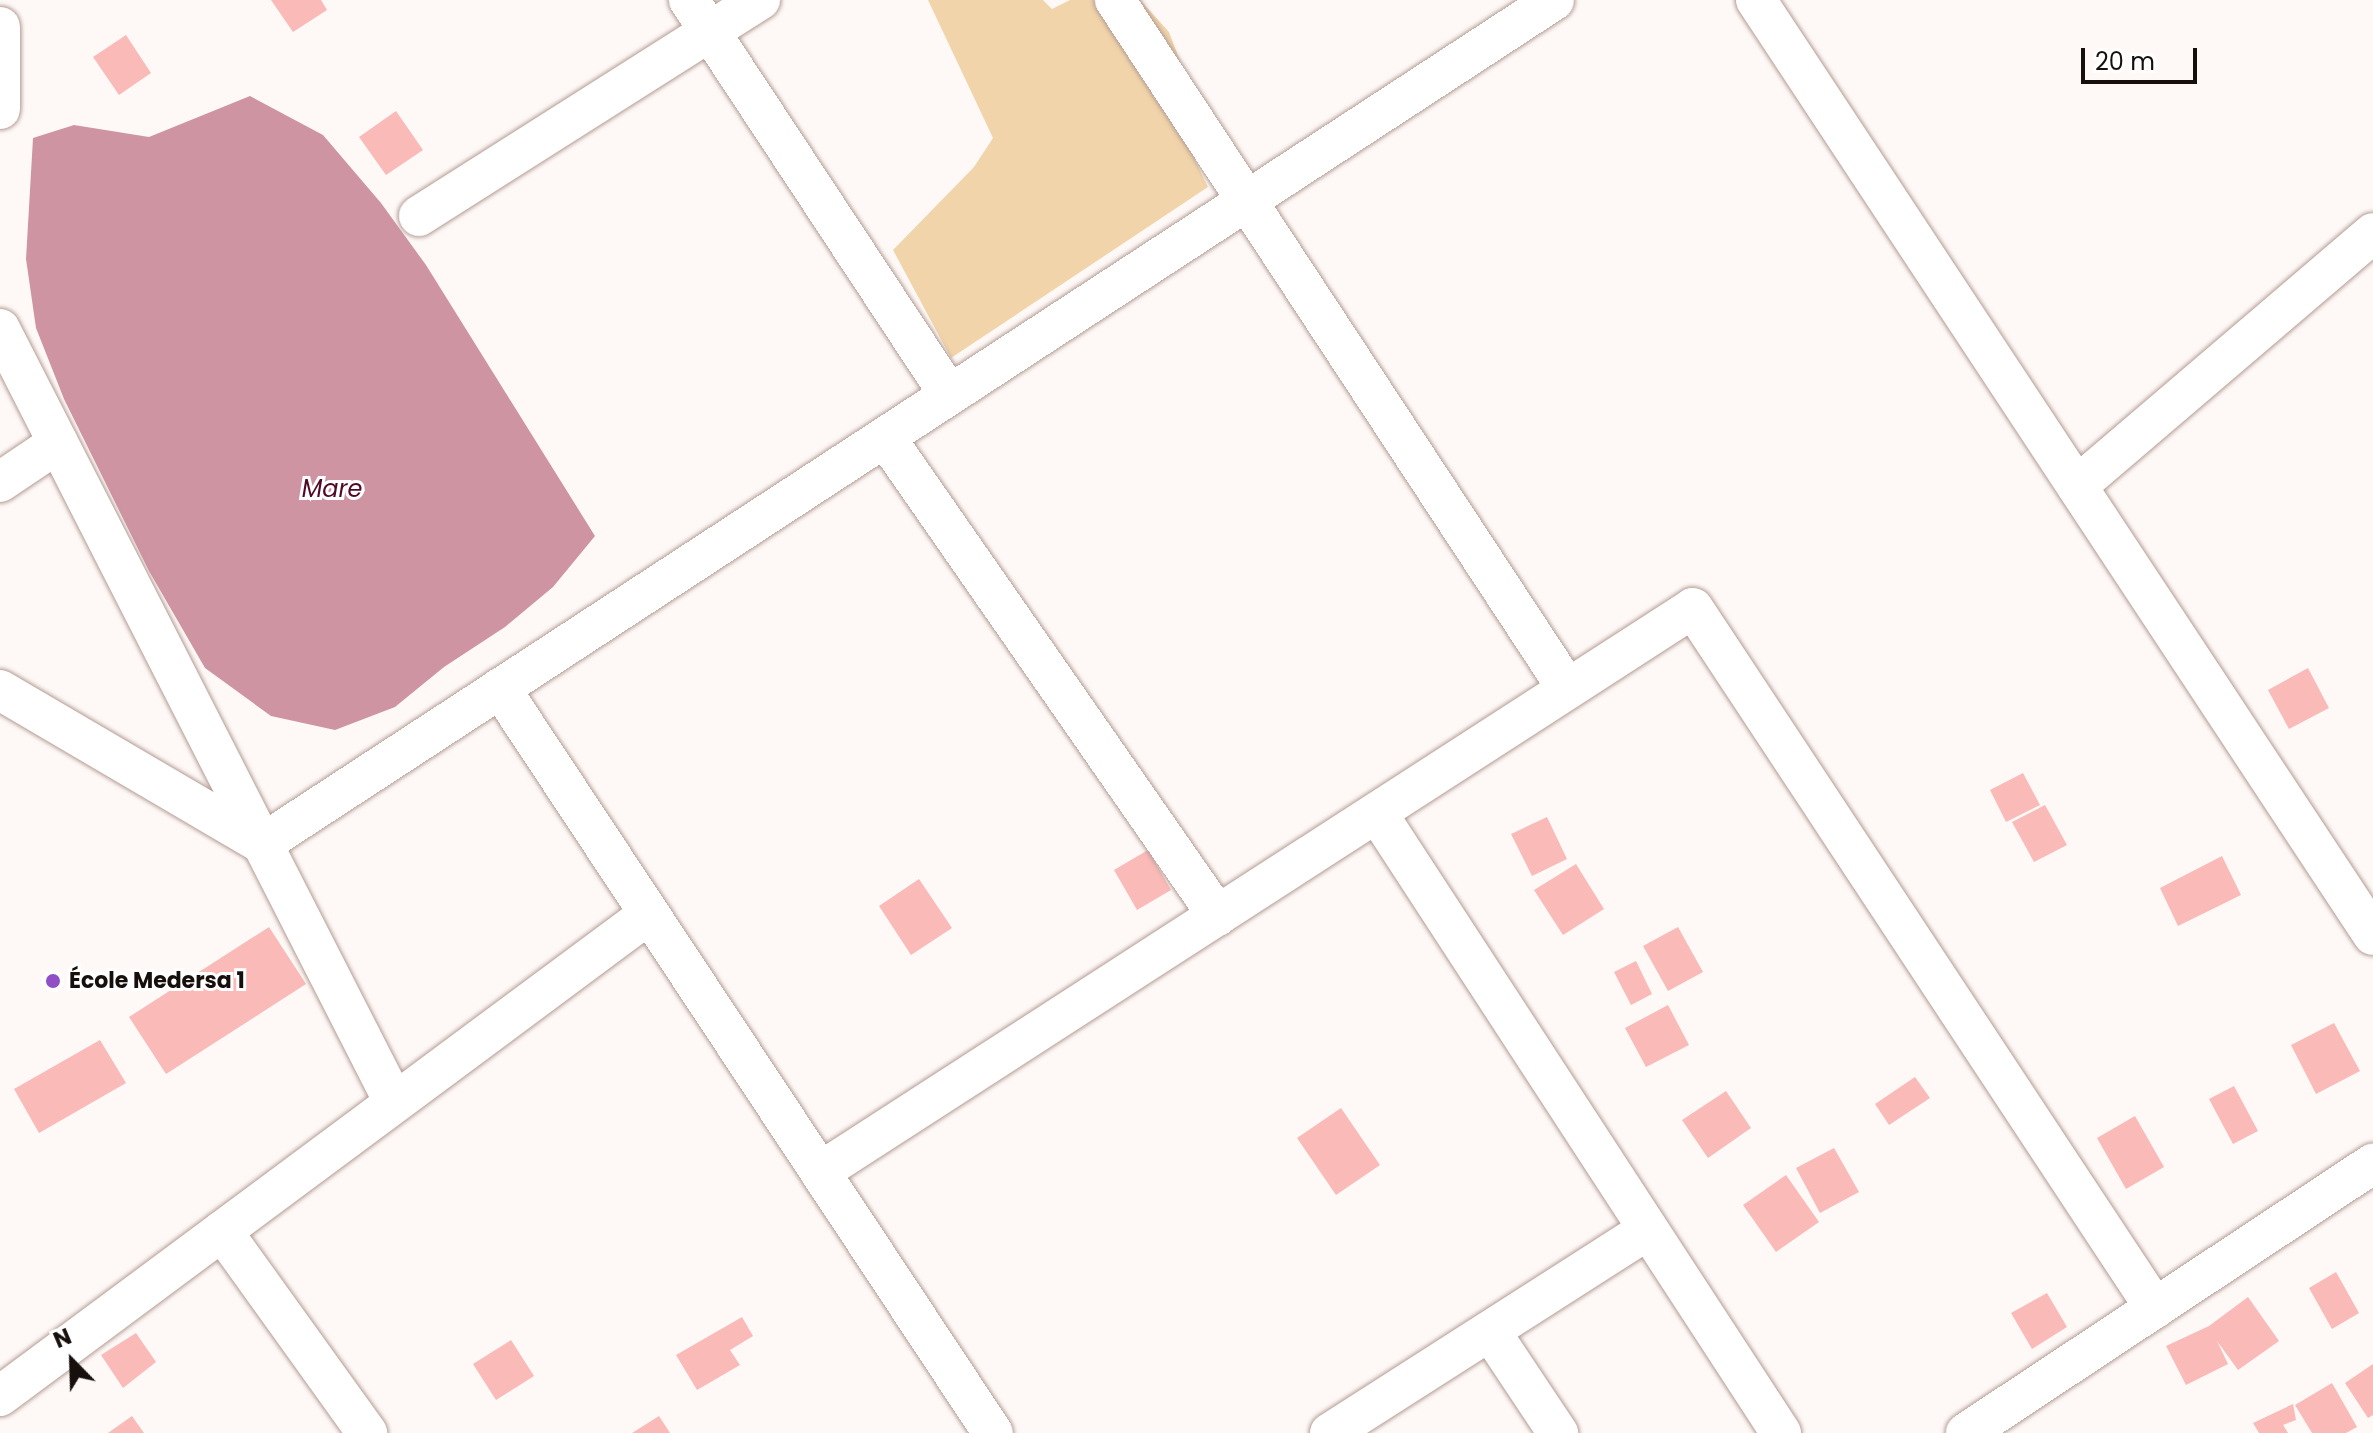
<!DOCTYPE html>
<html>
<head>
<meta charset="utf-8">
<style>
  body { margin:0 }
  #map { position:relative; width:2373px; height:1433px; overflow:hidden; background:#fef9f7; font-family:Poppins,sans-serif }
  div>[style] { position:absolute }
  .green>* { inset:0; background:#f1d4aa }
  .water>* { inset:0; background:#cf94a2 }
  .building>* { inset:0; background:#f9bab8 }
  .roads { filter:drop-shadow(0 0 2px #b49b93) drop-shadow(0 0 2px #b49b93) }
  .street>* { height:40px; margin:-20px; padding:0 20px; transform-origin:20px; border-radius:20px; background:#fff }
  .dots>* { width:22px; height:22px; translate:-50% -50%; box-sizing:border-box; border:4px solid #fff; border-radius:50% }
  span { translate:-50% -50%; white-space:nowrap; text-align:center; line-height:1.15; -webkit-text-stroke:6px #fff; paint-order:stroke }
  .poi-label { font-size:22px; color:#170f0c; font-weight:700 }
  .left { translate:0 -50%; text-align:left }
  .water-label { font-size:24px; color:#4f0825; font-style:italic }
  .north { position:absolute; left:32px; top:1321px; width:80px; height:80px; -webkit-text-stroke:6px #fff; paint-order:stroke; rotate:337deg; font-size:22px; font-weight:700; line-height:32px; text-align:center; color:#170f0c }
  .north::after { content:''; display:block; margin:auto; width:28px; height:36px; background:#170f0c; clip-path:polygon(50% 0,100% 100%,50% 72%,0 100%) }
  .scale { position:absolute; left:2081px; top:48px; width:116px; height:36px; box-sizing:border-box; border:4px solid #170f0c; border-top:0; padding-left:10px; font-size:24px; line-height:28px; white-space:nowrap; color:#170f0c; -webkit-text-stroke:6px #fff; paint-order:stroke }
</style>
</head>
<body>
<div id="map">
  <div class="green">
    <i style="clip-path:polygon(928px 0,1043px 0,1052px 9px,1070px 0,1140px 0,1169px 32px,1187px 79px,1189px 148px,1208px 187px,951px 358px,893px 250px,974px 167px,993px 138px)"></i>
  </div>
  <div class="water">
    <i style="clip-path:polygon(250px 96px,323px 135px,381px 203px,426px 265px,595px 536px,553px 587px,505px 627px,444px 667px,395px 707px,335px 730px,271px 716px,205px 668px,149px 571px,64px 399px,36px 328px,26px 259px,33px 138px,74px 125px,149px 137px)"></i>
  </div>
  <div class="building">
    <i style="clip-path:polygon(271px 0,321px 0,327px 10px,293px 32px)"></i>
    <i style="clip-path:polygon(126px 35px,151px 73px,119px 95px,93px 57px)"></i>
    <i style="clip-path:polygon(396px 111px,423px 150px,386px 175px,359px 137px)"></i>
    <i style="clip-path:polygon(2308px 668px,2329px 708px,2289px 729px,2268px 690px)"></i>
    <i style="clip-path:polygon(2023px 773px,2040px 805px,2006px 822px,1990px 790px)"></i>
    <i style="clip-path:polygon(2045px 805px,2067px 845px,2034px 862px,2012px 822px)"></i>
    <i style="clip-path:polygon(1547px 817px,1567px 859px,1532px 876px,1511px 834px)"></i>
    <i style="clip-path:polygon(1148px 850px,1171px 890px,1137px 910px,1114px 870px)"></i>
    <i style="clip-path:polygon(2222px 856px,2241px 895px,2178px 926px,2160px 888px)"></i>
    <i style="clip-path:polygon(1576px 864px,1604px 909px,1563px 935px,1534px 890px)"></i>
    <i style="clip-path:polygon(919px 879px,952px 928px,911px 955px,879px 906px)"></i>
    <i style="clip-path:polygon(269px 927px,306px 984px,166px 1074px,129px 1017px)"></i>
    <i style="clip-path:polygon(1678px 927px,1703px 972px,1668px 991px,1643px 946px)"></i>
    <i style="clip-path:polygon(1636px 961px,1652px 994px,1631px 1005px,1614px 972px)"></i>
    <i style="clip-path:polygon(1668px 1005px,1689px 1045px,1646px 1067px,1625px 1028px)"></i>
    <i style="clip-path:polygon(2334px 1023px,2360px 1071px,2316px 1094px,2291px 1045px)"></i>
    <i style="clip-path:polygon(100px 1040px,126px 1083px,39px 1133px,14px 1089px)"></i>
    <i style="clip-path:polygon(1915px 1077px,1930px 1098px,1889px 1125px,1875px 1104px)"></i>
    <i style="clip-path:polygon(2234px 1086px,2258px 1131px,2233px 1144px,2209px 1099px)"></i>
    <i style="clip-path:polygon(1726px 1091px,1751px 1128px,1708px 1158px,1682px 1120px)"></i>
    <i style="clip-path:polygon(1341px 1108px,1380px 1165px,1336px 1195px,1297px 1138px)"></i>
    <i style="clip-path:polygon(2135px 1116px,2164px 1167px,2126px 1189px,2097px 1138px)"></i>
    <i style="clip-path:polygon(1834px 1148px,1859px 1192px,1820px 1213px,1796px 1168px)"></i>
    <i style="clip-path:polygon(1786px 1175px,1819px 1222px,1776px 1252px,1743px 1205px)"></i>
    <i style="clip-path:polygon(2336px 1272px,2359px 1313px,2332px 1329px,2309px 1288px)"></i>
    <i style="clip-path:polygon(2047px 1293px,2067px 1327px,2032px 1349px,2011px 1313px)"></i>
    <i style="clip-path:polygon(2248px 1297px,2279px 1341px,2238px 1370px,2217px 1341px,2228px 1364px,2186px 1385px,2166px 1346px,2209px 1326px)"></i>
    <i style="clip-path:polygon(742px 1317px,753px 1336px,730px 1350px,740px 1365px,697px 1390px,676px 1355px)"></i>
    <i style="clip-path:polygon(136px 1333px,156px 1362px,123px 1388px,101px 1355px)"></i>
    <i style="clip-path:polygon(511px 1340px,534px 1376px,496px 1400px,473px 1364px)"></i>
    <i style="clip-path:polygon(2373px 1364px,2373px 1415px,2368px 1418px,2345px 1383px)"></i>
    <i style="clip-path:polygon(2332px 1383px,2357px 1427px,2346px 1433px,2312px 1433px,2295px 1405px)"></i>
    <i style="clip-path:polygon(2293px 1404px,2296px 1420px,2283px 1425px,2288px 1433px,2259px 1433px,2253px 1423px)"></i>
    <i style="clip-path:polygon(132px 1416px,144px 1433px,108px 1433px)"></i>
    <i style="clip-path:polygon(659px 1416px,670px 1433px,632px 1433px)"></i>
  </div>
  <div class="roads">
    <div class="street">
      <i style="left:689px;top:0;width:473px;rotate:56.6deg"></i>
      <i style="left:1115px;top:0;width:823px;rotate:56.7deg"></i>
      <i style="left:1756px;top:0;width:1120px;rotate:56.58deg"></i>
      <i style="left:0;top:27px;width:82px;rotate:90deg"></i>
      <i style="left:419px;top:216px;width:404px;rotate:-32.4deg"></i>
      <i style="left:0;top:329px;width:868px;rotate:62.99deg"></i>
      <i style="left:885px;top:437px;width:583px;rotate:55.19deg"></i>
      <i style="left:0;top:482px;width:70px;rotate:-33.9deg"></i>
      <i style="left:2077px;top:486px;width:389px;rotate:-40.5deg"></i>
      <i style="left:500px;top:688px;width:893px;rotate:56.51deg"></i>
      <i style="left:0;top:690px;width:304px;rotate:30.4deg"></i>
      <i style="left:262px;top:844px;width:1543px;rotate:-33.15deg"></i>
      <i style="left:1377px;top:813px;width:740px;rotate:56.91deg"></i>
      <i style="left:820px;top:1172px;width:1039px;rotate:-32.86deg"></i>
      <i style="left:1693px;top:608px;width:839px;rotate:56.58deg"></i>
      <i style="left:222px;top:1231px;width:249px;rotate:54.3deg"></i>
      <i style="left:1490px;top:1331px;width:123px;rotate:56.3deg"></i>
      <i style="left:0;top:1396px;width:808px;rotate:-36.6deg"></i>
      <i style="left:1330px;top:1433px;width:377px;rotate:-32.6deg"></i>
      <i style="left:1966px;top:1433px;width:488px;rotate:-33.5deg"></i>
    </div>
  </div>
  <div class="dots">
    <i style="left:53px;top:981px;background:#904fc5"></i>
  </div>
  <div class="poi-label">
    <span class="left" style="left:69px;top:981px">École Medersa 1</span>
  </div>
  <div class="water-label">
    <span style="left:332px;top:489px">Mare</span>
  </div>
  <div class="north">N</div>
  <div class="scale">20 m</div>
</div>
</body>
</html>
